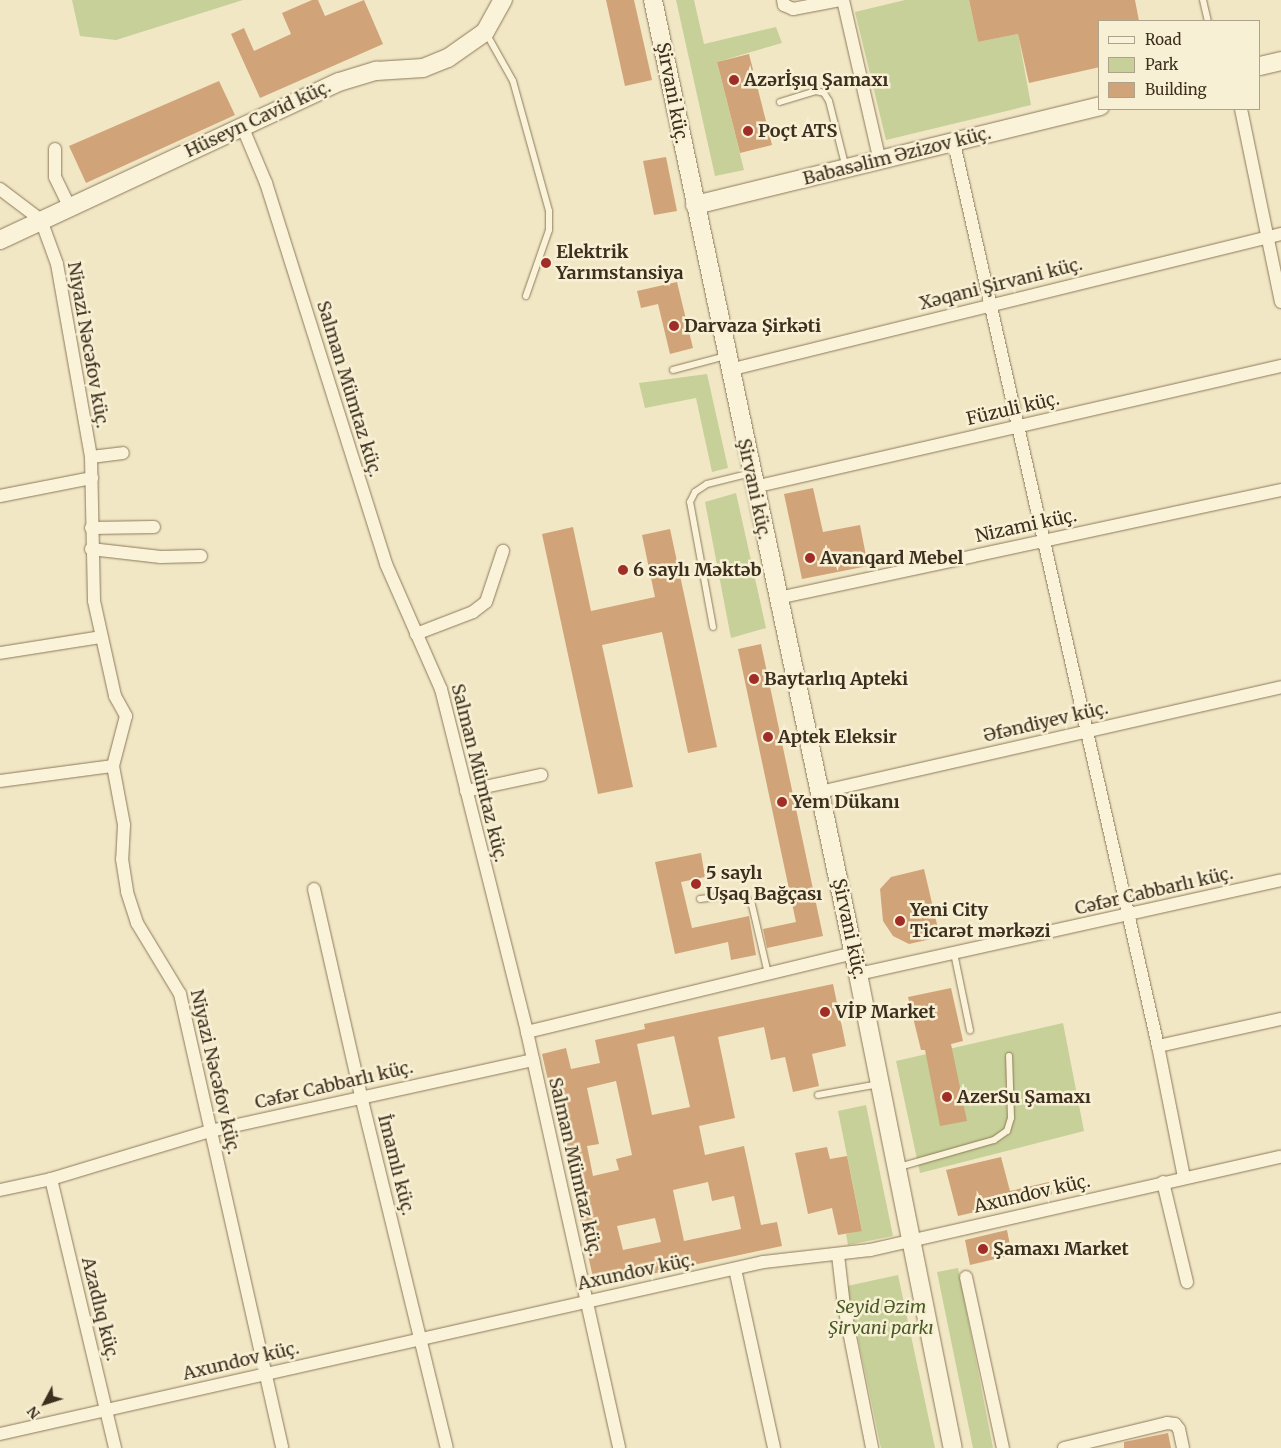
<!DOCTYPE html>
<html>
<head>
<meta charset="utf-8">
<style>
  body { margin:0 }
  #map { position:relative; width:1281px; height:1448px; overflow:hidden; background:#f1e7c5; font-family:Merriweather,serif }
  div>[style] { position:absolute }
  .green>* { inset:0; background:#c6d098 }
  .building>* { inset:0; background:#d1a379 }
  .roads { filter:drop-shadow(0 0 1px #8d795a) drop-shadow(0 0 1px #8d795a) }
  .lane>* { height:6px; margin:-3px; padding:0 3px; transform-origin:3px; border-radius:3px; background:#fbf3d9 }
  .street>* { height:12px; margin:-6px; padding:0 6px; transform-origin:6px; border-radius:6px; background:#fbf3d9 }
  .secondary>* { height:18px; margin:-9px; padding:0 9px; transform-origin:9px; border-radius:9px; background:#fbf3d9 }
  .dots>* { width:14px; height:14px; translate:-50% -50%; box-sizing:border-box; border:2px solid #f8f0d5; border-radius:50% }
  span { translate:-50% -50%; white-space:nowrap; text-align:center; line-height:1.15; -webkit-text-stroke:5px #f8f0d5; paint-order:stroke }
  .poi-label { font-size:18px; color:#3d2f1e; font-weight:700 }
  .left { translate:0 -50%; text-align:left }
  .street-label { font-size:18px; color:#3d2f1e }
  .park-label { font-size:18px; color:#495a24; font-style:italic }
  .legend { position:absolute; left:1098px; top:20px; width:162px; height:90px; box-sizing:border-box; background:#f8f0d5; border:1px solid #ada38c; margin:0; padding:6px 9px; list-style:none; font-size:15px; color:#3d2f1e }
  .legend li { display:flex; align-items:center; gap:10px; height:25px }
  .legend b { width:25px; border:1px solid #ada38c }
  .north { position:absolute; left:20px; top:1378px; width:50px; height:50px; -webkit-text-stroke:4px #f8f0d5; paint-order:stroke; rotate:230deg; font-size:14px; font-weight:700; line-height:20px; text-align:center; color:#3d2f1e }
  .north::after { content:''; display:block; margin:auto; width:18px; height:22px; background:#3d2f1e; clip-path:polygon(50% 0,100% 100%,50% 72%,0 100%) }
</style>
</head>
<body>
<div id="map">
  <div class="green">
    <i style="clip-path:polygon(72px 0,243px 0,116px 40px,80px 36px)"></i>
    <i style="clip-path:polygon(676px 0,694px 0,704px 44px,776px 27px,782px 43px,717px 62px,744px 170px,715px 176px)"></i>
    <i style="clip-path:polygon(905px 0,969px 0,978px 42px,1018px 34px,1031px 105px,886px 140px,855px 12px)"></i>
    <i style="clip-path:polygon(707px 374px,728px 468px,712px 472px,696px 398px,645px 408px,639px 383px)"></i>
    <i style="clip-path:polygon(736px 493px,766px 628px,731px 638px,705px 502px)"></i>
    <i style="clip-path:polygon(1063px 1023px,1084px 1131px,920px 1173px,896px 1061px)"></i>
    <i style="clip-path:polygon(866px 1105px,893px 1236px,848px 1245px,846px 1234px,862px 1230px,838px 1111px)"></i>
    <i style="clip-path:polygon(958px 1268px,993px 1448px,973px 1448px,937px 1272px)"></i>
    <i style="clip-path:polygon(898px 1275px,935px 1448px,881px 1448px,847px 1286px)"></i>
  </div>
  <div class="building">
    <i style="clip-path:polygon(312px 0,318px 0,325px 16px,364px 0,383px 44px,260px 98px,231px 34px,244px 28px,254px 51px,291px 34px,282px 13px)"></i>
    <i style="clip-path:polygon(606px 0,634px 0,652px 80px,625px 86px)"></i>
    <i style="clip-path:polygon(969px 0,1135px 0,1139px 21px,1100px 21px,1100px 67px,1029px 83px,1018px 34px,978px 42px)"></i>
    <i style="clip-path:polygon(749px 54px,772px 145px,740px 153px,717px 62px)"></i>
    <i style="clip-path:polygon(219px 81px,235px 115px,86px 183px,69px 146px)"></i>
    <i style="clip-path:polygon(666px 157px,677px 211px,654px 215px,643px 161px)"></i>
    <i style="clip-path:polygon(677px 282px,693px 348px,670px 354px,658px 304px,641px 308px,637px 291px)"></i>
    <i style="clip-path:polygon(813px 488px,823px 532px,860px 525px,868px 566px,802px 579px,784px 494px)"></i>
    <i style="clip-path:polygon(573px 527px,591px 611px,655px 597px,642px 535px,670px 529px,717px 747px,688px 753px,662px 632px,602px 645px,633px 787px,598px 794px,542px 534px)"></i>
    <i style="clip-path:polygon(761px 644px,823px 936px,767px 948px,763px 929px,796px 922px,738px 649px)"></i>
    <i style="clip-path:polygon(701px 853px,705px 877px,681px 882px,692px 928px,749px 916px,756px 955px,731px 960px,728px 942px,675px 954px,655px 862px)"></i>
    <i style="clip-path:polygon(924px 869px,940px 937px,909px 944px,893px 936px,883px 921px,880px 889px,891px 877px)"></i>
    <i style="clip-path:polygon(evenodd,833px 984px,846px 1046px,812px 1054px,819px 1086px,793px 1092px,785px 1057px,771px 1060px,764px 1027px,718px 1037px,735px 1118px,699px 1126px,705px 1155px,744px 1146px,761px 1225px,777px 1222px,782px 1246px,595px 1286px,542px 1054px,566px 1048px,571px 1069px,600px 1063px,595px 1040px,645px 1029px,644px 1024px,833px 984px,674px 1036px,690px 1107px,652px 1115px,637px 1044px,674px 1036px,833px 984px,616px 1081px,632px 1155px,616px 1159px,619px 1170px,593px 1176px,587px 1146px,599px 1144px,587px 1088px,616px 1081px,833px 984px,708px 1182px,712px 1201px,734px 1196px,741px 1229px,684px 1241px,673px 1190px,708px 1182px,833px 984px,655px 1218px,661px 1242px,623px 1250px,617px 1226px,655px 1218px)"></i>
    <i style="clip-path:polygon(951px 988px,963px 1041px,951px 1044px,967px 1121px,940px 1126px,925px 1050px,921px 1050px,908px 997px)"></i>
    <i style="clip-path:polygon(827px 1147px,830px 1159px,847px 1156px,862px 1231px,838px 1235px,832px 1208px,808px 1214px,795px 1153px)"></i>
    <i style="clip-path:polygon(1001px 1157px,1010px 1191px,1049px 1182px,1052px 1194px,958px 1216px,946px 1170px)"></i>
    <i style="clip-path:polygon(1007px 1230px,1012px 1255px,970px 1265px,965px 1240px)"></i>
    <i style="clip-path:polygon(1168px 1433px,1171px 1448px,1124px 1448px,1124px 1442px)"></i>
  </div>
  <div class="roads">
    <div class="lane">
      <i style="left:1203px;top:0;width:22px;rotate:77deg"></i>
      <i style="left:486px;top:33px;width:55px;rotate:60.6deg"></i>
      <i style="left:513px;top:81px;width:135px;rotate:74.5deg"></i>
      <i style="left:549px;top:211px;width:19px;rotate:90deg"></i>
      <i style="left:549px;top:230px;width:70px;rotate:109.2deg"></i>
      <i style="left:780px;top:102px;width:38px;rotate:-17deg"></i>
      <i style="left:816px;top:91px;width:8px;rotate:14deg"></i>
      <i style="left:824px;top:93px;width:9px;rotate:58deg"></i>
      <i style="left:829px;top:101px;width:69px;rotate:75.8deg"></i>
      <i style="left:673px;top:370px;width:55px;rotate:-14.8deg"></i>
      <i style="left:713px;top:627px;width:127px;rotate:-100.4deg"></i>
      <i style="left:690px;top:502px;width:11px;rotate:-63deg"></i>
      <i style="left:695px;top:492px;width:14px;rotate:-34deg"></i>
      <i style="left:707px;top:484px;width:45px;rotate:-14deg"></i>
      <i style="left:700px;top:899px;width:38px;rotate:-7deg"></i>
      <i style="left:738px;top:894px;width:7px;rotate:16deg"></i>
      <i style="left:745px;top:896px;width:11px;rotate:52deg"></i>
      <i style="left:752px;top:905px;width:71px;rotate:76.9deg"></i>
      <i style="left:954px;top:953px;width:79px;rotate:78.3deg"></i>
      <i style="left:818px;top:1095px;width:62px;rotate:-10.2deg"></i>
      <i style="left:899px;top:1167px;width:99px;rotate:-15.9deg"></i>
      <i style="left:994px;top:1140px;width:16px;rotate:-35deg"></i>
      <i style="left:1007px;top:1131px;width:14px;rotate:-73deg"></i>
      <i style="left:1011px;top:1118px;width:62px;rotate:-91.8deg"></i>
    </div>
    <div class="street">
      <i style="left:783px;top:0;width:5px;rotate:79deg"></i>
      <i style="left:784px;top:5px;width:10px;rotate:24deg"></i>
      <i style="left:793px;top:9px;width:48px;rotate:-10.8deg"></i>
      <i style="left:843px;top:0;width:165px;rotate:77.1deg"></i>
      <i style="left:1241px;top:109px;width:197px;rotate:78.3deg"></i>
      <i style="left:242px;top:126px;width:62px;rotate:67.2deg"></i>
      <i style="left:266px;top:183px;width:399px;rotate:72.5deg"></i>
      <i style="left:386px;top:564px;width:137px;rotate:66.3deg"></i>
      <i style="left:441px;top:689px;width:354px;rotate:75.9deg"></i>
      <i style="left:527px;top:1032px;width:426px;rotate:77.5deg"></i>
      <i style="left:954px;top:143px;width:926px;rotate:77.27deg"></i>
      <i style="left:1158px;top:1046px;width:134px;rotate:78.8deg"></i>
      <i style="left:55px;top:149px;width:28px;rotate:90deg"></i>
      <i style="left:55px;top:177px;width:32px;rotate:64deg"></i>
      <i style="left:0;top:189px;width:51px;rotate:37.1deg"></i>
      <i style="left:41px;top:220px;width:47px;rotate:70deg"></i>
      <i style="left:57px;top:264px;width:196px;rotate:80deg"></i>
      <i style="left:91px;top:457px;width:144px;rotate:88.8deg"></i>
      <i style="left:94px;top:601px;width:97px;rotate:77.5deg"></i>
      <i style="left:115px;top:696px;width:23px;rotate:61deg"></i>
      <i style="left:126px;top:716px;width:52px;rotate:104.6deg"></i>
      <i style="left:113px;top:766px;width:60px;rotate:79.4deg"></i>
      <i style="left:124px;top:825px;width:34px;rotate:93deg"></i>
      <i style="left:122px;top:859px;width:33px;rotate:81deg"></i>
      <i style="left:127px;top:892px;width:33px;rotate:72deg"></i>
      <i style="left:137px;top:923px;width:83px;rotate:58.8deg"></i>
      <i style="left:180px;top:994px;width:465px;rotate:77.3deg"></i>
      <i style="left:729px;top:370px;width:569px;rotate:-13.84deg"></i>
      <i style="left:91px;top:457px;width:32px;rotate:-7deg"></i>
      <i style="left:754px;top:487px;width:541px;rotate:-12.93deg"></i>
      <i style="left:0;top:496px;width:94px;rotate:-11.1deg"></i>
      <i style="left:91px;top:528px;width:63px;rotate:-0.9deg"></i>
      <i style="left:91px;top:549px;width:70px;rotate:6.5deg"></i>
      <i style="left:161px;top:557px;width:40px;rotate:-1.4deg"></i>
      <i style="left:778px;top:598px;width:514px;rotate:-12.12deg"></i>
      <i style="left:416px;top:634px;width:61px;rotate:-21.1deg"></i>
      <i style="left:473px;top:612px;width:16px;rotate:-38deg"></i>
      <i style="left:486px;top:602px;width:54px;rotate:-71.6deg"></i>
      <i style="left:0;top:653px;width:102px;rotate:-9deg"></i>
      <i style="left:0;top:781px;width:114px;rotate:-7.6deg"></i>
      <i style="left:466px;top:791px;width:77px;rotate:-12deg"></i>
      <i style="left:820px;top:792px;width:473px;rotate:-12.8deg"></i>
      <i style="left:314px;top:889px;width:212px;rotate:77.2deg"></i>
      <i style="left:361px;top:1096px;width:362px;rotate:76.3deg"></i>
      <i style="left:858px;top:974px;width:433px;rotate:-12.5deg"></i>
      <i style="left:527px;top:1032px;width:336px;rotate:-13.6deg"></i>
      <i style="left:1158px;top:1046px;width:126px;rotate:-12.4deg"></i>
      <i style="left:51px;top:1179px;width:277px;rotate:76.6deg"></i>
      <i style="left:1163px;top:1182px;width:103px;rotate:76.5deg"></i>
      <i style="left:0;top:1190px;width:52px;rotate:-12.2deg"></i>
      <i style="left:51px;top:1179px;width:166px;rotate:-16.8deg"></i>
      <i style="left:210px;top:1131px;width:331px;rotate:-12.4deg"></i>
      <i style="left:838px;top:1255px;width:51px;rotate:83.3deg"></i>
      <i style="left:844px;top:1306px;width:145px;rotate:78.8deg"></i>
      <i style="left:735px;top:1269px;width:183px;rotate:77.7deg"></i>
      <i style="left:966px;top:1277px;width:175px;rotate:77.8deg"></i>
      <i style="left:0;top:1434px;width:782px;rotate:-12.7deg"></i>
      <i style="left:763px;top:1262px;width:108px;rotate:-6.4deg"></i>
      <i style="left:870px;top:1250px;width:421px;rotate:-12.8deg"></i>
      <i style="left:1064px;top:1448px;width:106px;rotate:-13.6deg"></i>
      <i style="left:1167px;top:1423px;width:8px;rotate:7deg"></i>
      <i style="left:1175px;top:1424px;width:6px;rotate:51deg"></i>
      <i style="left:1179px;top:1429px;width:19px;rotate:78deg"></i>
    </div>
    <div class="secondary">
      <i style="left:653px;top:0;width:995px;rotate:78.11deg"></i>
      <i style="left:858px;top:974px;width:483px;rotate:78.7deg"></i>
      <i style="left:1260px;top:66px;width:22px;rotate:-13deg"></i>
      <i style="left:695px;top:205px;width:417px;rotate:-13.7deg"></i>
      <i style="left:0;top:240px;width:374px;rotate:-25deg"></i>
      <i style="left:339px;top:82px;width:39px;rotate:-17deg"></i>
      <i style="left:376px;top:71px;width:47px;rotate:-3.7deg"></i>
      <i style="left:423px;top:68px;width:27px;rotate:-22deg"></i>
      <i style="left:448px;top:58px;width:45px;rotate:-35.1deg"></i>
      <i style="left:485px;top:32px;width:37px;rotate:-61deg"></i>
    </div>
  </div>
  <div class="dots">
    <i style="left:734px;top:80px;background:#a02d26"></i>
    <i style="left:748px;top:131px;background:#a02d26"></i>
    <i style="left:546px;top:263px;background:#a02d26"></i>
    <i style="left:674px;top:326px;background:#a02d26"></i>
    <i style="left:810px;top:558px;background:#a02d26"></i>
    <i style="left:623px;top:570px;background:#a02d26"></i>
    <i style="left:754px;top:679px;background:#a02d26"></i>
    <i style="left:768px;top:737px;background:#a02d26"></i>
    <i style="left:782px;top:802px;background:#a02d26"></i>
    <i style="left:696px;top:884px;background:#a02d26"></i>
    <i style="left:900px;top:921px;background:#a02d26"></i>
    <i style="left:825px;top:1012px;background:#a02d26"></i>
    <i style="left:947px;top:1097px;background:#a02d26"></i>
    <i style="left:983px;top:1249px;background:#a02d26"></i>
  </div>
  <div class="poi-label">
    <span class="left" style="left:744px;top:80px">Azərİşıq Şamaxı</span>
    <span class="left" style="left:758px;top:131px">Poçt ATS</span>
    <span class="left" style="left:556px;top:263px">Elektrik<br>Yarımstansiya</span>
    <span class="left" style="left:684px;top:326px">Darvaza Şirkəti</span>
    <span class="left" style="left:820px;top:558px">Avanqard Mebel</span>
    <span class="left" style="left:633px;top:570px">6 saylı Məktəb</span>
    <span class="left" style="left:764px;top:679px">Baytarlıq Apteki</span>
    <span class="left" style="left:778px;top:737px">Aptek Eleksir</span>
    <span class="left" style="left:792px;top:802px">Yem Dükanı</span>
    <span class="left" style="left:706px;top:884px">5 saylı<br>Uşaq Bağçası</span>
    <span class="left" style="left:910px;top:921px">Yeni City<br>Ticarət mərkəzi</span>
    <span class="left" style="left:835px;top:1012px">VİP Market</span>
    <span class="left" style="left:957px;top:1097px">AzerSu Şamaxı</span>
    <span class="left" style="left:993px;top:1249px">Şamaxı Market</span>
  </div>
  <div class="street-label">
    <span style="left:672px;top:93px;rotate:79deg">Şirvani küç.</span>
    <span style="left:258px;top:119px;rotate:-25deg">Hüseyn Cavid küç.</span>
    <span style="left:897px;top:156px;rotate:-14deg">Babasəlim Əzizov küç.</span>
    <span style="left:1001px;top:284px;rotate:-14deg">Xəqani Şirvani küç.</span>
    <span style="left:88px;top:345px;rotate:80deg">Niyazi Nəcəfov küç.</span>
    <span style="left:349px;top:389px;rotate:73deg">Salman Mümtaz küç.</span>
    <span style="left:1013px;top:409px;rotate:-13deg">Füzuli küç.</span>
    <span style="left:754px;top:489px;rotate:78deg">Şirvani küç.</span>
    <span style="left:1026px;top:526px;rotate:-12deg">Nizami küç.</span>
    <span style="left:1046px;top:722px;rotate:-13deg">Əfəndiyev küç.</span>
    <span style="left:479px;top:773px;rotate:76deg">Salman Mümtaz küç.</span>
    <span style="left:1154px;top:891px;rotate:-13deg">Cəfər Cabbarlı küç.</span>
    <span style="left:849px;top:929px;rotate:78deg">Şirvani küç.</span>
    <span style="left:215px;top:1072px;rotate:77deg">Niyazi Nəcəfov küç.</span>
    <span style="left:334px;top:1085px;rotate:-13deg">Cəfər Cabbarlı küç.</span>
    <span style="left:396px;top:1165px;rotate:76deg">İmamlı küç.</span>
    <span style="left:575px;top:1167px;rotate:77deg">Salman Mümtaz küç.</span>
    <span style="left:1032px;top:1194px;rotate:-13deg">Axundov küç.</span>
    <span style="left:636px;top:1272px;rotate:-12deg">Axundov küç.</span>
    <span style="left:100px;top:1309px;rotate:76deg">Azadlıq küç.</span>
    <span style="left:241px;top:1361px;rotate:-13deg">Axundov küç.</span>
  </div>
  <div class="park-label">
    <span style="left:881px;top:1318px">Seyid Əzim<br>Şirvani parkı</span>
  </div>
  <ul class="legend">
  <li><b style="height:6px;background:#fbf3d9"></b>Road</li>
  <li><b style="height:14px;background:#c6d098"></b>Park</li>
  <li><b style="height:14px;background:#d1a379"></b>Building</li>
  </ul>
  <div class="north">N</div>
</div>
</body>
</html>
